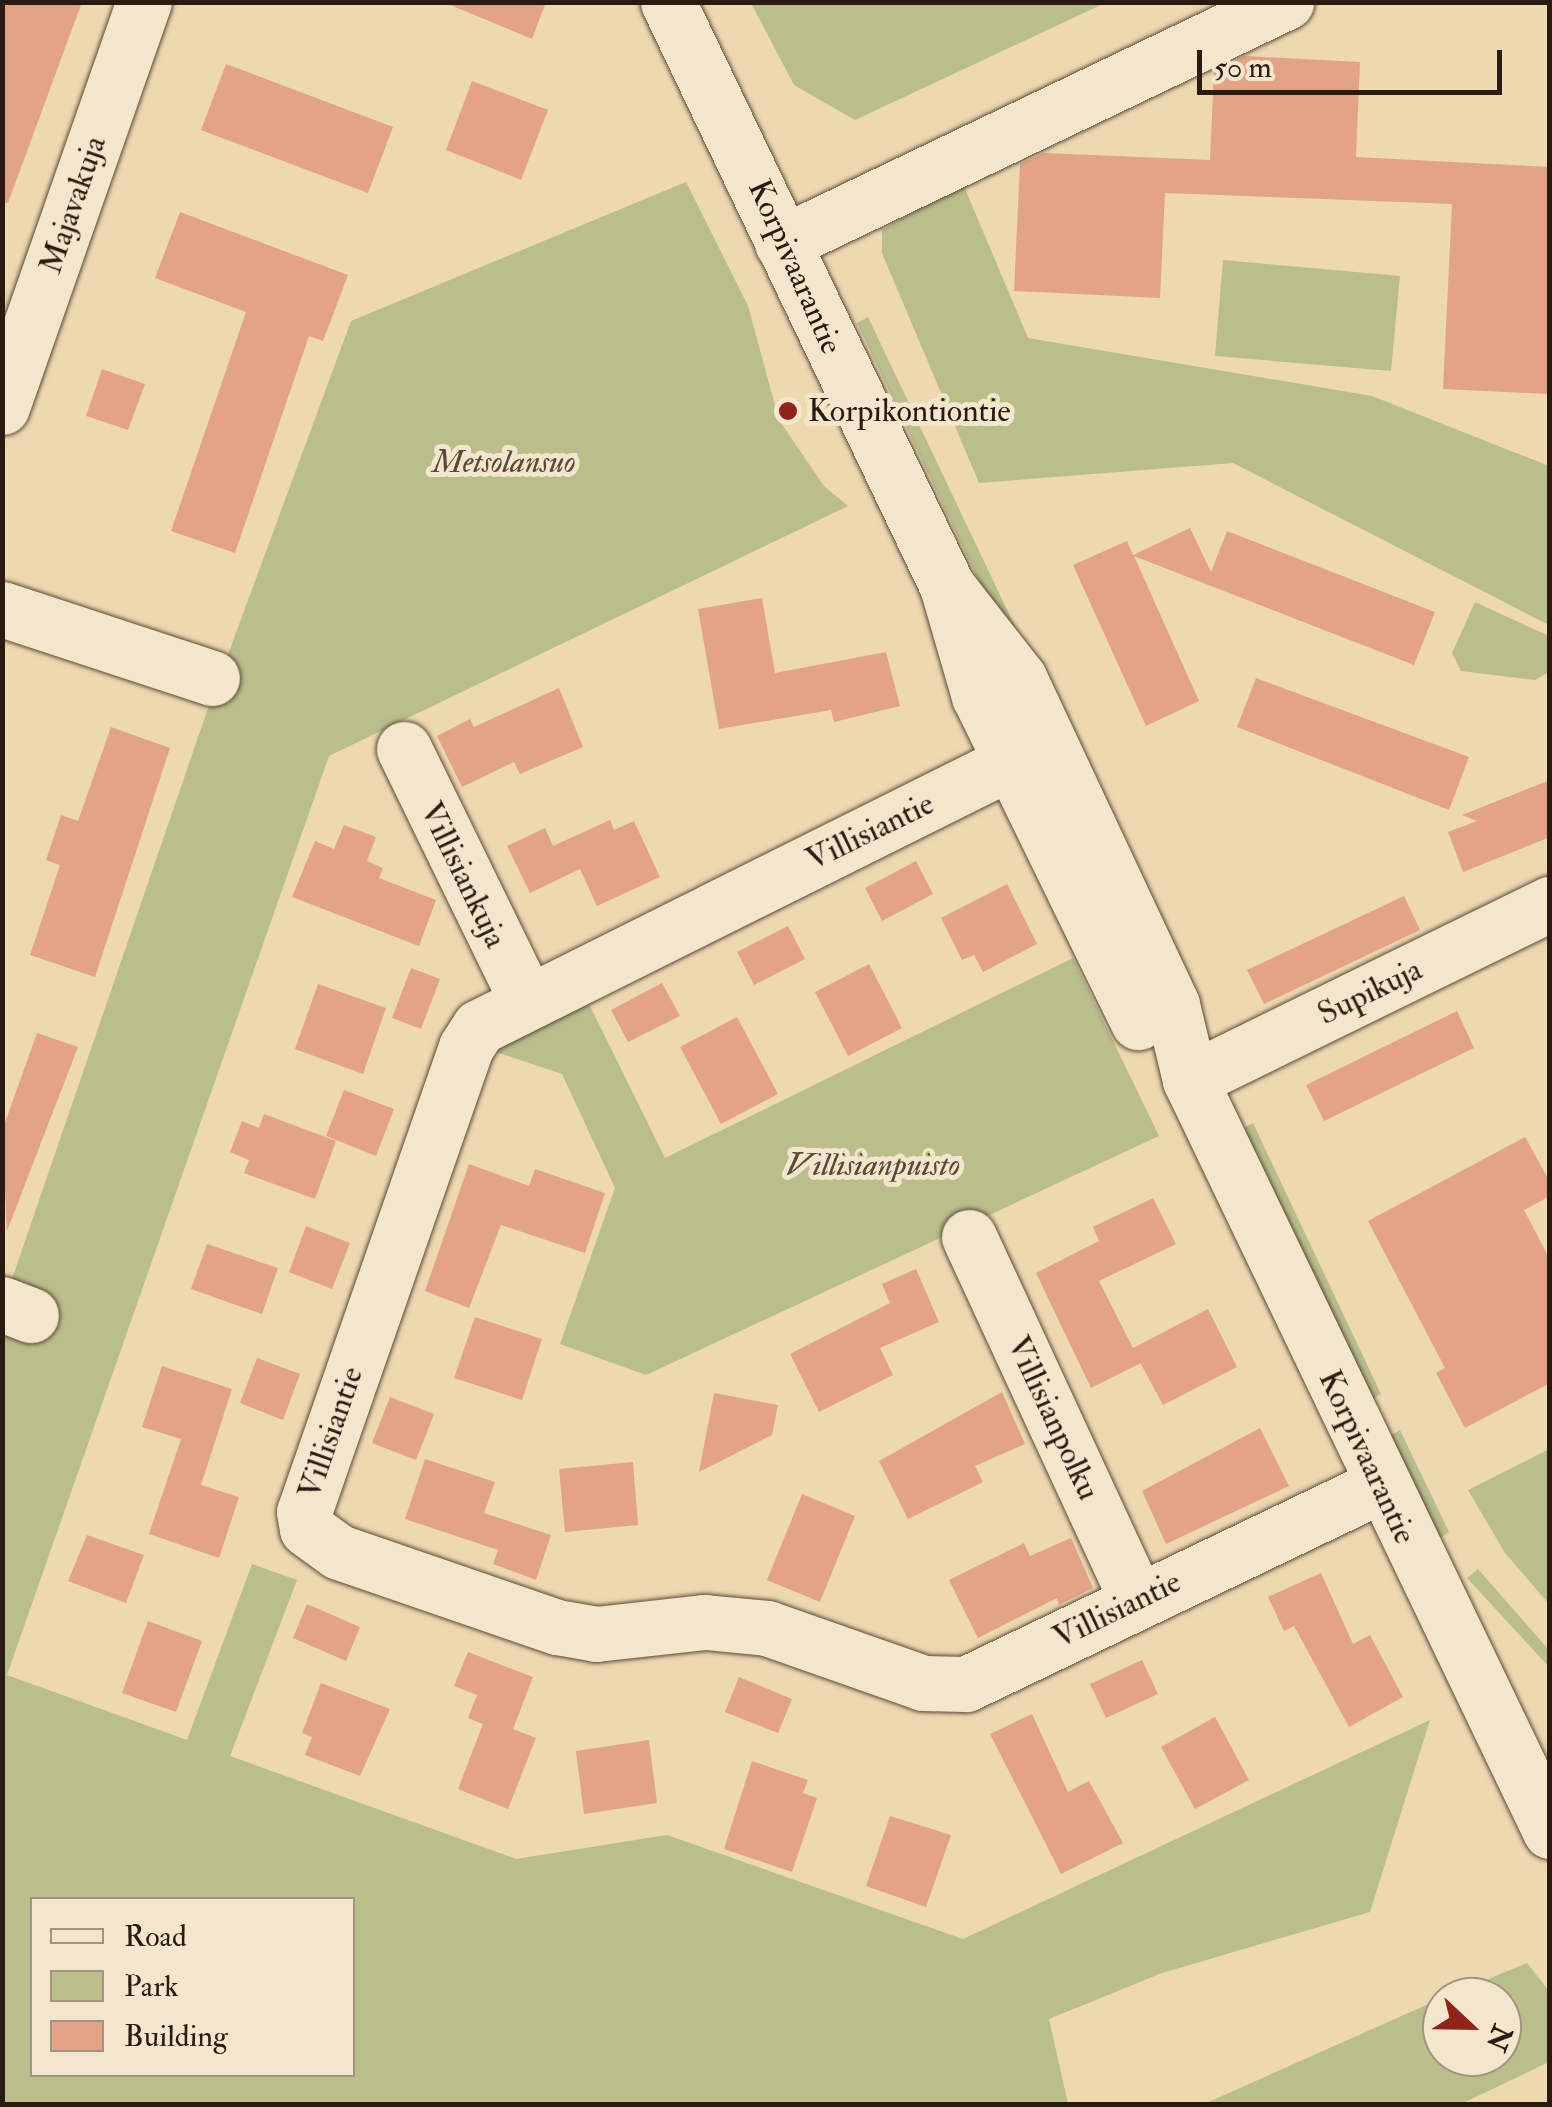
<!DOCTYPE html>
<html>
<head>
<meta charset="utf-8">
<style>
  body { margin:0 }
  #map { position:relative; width:1552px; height:2107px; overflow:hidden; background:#eed8b0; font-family:"IM FELL Double Pica",serif }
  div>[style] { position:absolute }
  .green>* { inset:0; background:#b9be8b }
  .building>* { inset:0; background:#e3a386 }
  .roads { filter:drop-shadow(0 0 2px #5b4a3a) drop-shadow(0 0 2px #5b4a3a) }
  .minor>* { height:55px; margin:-27.5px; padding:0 27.5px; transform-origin:27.5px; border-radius:27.5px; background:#f4e6cc }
  .dots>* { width:28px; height:28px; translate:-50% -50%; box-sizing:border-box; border:5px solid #f4e6cc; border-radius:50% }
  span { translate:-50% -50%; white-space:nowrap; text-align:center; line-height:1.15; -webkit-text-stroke:10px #f4e6cc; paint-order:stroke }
  .street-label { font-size:32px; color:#2a1a12 }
  .poi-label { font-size:32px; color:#2a1a12 }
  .left { translate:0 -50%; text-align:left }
  .park-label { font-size:32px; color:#554b36; font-style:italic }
  .frame { position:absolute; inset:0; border:5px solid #2a1a12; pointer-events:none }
  .legend { position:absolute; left:30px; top:1897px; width:325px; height:180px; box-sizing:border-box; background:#f4e6cc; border:2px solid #a39482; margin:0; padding:12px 18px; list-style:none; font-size:30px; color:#2a1a12 }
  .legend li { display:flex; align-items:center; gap:20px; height:50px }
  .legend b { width:50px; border:2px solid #a39482 }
  .north { position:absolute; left:1422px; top:1977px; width:100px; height:100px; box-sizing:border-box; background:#f4e6cc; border:2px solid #a39482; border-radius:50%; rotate:112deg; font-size:28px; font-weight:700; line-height:40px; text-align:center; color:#2a1a12 }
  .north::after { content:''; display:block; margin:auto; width:35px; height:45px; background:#8f2418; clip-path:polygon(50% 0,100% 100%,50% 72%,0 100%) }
  .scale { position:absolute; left:1197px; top:50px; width:305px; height:45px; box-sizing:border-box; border:5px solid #2a1a12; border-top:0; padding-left:12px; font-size:30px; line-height:35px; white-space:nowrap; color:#2a1a12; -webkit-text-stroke:8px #f4e6cc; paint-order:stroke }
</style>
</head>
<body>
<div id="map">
  <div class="green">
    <i style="clip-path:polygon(751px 3px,1105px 3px,855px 120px,794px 85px)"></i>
    <i style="clip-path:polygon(evenodd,686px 182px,748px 306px,779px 420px,824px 486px,848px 506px,329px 756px,7px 1675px,187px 1740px,252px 1564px,297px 1580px,230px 1756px,516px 1859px,667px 1835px,963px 1939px,1430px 1720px,1370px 1912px,1162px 1973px,1049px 2019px,1068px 2104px,3px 2104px,2px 1308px,206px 714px,351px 321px,686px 182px,32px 1900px,352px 1900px,352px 2074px,32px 2074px,32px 1900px)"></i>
    <i style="clip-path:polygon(963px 184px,1028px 338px,1372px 396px,1549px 466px,1549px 625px,1233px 463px,979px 483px,882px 253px,882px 230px)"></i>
    <i style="clip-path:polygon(1223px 260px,1400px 276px,1391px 371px,1215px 356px)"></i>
    <i style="clip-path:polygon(868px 317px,1027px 652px,1016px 659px,857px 323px)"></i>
    <i style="clip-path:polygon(1475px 602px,1549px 636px,1549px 672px,1535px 680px,1461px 671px,1452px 653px)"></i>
    <i style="clip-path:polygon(1073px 958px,1159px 1136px,646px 1375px,560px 1344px,615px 1188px,562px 1074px,490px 1050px,588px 1002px,665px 1158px)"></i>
    <i style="clip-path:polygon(1253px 1123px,1381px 1394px,1372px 1399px,1242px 1129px)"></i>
    <i style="clip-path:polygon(1400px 1430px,1449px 1532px,1439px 1539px,1388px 1437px)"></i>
    <i style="clip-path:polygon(1549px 1449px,1549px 1604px,1505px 1553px,1468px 1490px)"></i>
    <i style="clip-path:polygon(1478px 1569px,1549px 1650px,1549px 1667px,1467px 1578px)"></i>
    <i style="clip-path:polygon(1527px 1963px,1549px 1991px,1549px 2062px,1461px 2104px,1204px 2104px,1442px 1998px,1442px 2057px,1502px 2057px,1502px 1997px,1444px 1997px)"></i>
  </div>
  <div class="building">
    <i style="clip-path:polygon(2px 2px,82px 2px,8px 203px,2px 202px)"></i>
    <i style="clip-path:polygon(443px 2px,546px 2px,532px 39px)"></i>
    <i style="clip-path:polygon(1245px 56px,1360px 62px,1356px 157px,1550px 167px,1550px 394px,1443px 389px,1452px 204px,1165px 193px,1160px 298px,1014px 291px,1020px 164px,1044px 153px,1210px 160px,1214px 71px)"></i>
    <i style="clip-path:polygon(226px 64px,393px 127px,368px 193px,201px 130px)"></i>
    <i style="clip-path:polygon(472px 81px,548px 110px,521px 180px,446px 150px)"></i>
    <i style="clip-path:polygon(180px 212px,348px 275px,323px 341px,309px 336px,235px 553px,171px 531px,246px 312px,155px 278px)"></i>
    <i style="clip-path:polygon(102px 369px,145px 384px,128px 430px,86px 416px)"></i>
    <i style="clip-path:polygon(1190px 528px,1211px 572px,1227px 531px,1435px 612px,1414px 665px,1134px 556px,1199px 701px,1146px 726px,1073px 565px,1127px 541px,1133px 555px)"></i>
    <i style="clip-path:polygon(762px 598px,775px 673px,886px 652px,900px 706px,834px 722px,831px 710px,719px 729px,698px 609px)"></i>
    <i style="clip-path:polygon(1256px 678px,1469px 757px,1449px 810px,1237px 727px)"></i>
    <i style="clip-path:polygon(559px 688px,583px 747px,520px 774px,514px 762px,462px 787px,437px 736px,470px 719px,474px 727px)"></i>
    <i style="clip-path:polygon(111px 727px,170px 748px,95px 977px,30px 955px,60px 865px,46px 860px,61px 815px,78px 821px)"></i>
    <i style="clip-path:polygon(1550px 780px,1550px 837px,1463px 872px,1448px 832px,1477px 821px,1462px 815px)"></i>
    <i style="clip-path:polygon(610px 820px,614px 830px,634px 821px,660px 877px,597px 906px,580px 869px,530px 893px,507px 846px,545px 828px,553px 846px)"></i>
    <i style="clip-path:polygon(344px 825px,376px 837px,367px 861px,383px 868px,379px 878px,436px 900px,419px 946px,292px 897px,315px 841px,334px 849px)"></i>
    <i style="clip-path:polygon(916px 861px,933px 894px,882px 921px,865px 888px)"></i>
    <i style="clip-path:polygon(1007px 884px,1037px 944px,983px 972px,974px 955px,962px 960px,941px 918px)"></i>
    <i style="clip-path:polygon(1404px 896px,1420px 930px,1264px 1004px,1247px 970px)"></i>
    <i style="clip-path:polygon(788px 926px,805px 959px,754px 985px,737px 952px)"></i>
    <i style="clip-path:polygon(869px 964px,902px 1028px,848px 1056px,815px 992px)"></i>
    <i style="clip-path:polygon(411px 968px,440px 979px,421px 1029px,392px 1018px)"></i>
    <i style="clip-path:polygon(662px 983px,680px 1016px,628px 1042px,611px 1010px)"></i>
    <i style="clip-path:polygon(318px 984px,386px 1008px,363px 1074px,295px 1049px)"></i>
    <i style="clip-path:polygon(1457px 1011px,1474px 1048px,1324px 1121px,1306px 1085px)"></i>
    <i style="clip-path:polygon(737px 1017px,778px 1094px,721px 1124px,680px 1047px)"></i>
    <i style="clip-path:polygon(37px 1033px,78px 1047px,7px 1231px,2px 1131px)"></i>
    <i style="clip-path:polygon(344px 1090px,394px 1109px,376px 1156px,326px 1136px)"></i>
    <i style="clip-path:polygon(264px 1114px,336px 1141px,315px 1199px,244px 1173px,249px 1160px,230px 1152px,242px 1121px,259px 1128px)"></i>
    <i style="clip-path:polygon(1525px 1137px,1550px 1182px,1550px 1196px,1524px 1210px,1550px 1260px,1550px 1383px,1465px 1428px,1436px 1373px,1445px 1368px,1368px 1221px)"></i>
    <i style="clip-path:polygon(469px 1164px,529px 1186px,535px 1169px,605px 1193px,585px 1253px,501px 1225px,469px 1308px,425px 1291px)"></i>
    <i style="clip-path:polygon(1153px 1198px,1176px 1244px,1099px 1281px,1133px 1348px,1208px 1309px,1237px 1367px,1163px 1405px,1135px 1353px,1141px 1363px,1091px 1388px,1036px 1273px,1099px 1241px,1093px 1227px)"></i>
    <i style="clip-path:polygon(306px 1226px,350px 1243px,332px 1289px,289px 1272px)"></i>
    <i style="clip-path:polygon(207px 1244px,278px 1268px,262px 1314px,191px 1289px)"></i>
    <i style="clip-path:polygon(916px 1269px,939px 1322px,880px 1348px,893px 1375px,819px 1412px,790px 1354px,890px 1303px,882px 1284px)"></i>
    <i style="clip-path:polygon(475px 1317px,542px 1339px,522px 1400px,454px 1378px)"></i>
    <i style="clip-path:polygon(257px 1358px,300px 1374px,283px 1420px,240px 1403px)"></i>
    <i style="clip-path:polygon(162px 1366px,232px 1389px,201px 1485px,239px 1497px,219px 1558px,149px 1534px,181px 1439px,142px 1427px)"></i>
    <i style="clip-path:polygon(1002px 1392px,1025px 1444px,975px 1466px,983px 1482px,908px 1519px,879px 1461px)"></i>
    <i style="clip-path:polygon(714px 1393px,778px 1405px,772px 1435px,699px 1472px)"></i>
    <i style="clip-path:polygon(390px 1397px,434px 1414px,416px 1460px,372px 1443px)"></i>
    <i style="clip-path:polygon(1260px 1428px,1289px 1486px,1166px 1544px,1142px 1491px)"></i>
    <i style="clip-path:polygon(425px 1459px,495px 1482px,484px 1513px,551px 1535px,536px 1580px,493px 1564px,498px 1550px,405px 1519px)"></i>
    <i style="clip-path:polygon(633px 1462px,638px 1525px,565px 1532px,559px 1469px)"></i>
    <i style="clip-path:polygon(802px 1494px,855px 1516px,820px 1602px,767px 1580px)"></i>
    <i style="clip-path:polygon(87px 1535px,144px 1555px,126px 1603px,68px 1581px)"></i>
    <i style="clip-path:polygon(1071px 1538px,1093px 1588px,1059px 1605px,1057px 1598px,978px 1638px,949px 1580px,1024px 1543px,1030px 1556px)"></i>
    <i style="clip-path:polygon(1321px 1573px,1353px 1644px,1370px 1635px,1403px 1697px,1349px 1727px,1294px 1626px,1284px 1631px,1268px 1597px)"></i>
    <i style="clip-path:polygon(307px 1604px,360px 1627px,346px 1661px,293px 1638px)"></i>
    <i style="clip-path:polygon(148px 1621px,202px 1641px,176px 1712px,122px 1693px)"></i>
    <i style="clip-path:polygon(468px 1652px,533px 1677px,513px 1729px,536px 1738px,508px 1809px,458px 1789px,483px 1724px,468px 1718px,477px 1695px,454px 1686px)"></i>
    <i style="clip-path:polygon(1142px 1660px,1158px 1694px,1106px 1718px,1090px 1684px)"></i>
    <i style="clip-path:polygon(739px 1677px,792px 1699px,778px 1733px,725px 1712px)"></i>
    <i style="clip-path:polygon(321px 1683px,390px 1709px,360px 1776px,305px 1755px,312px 1737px,302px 1733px)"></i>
    <i style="clip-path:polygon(1032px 1714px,1068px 1792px,1089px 1781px,1123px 1843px,1061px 1874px,990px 1734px)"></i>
    <i style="clip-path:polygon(1215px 1717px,1249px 1780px,1195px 1809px,1161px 1747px)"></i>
    <i style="clip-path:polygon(649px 1740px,657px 1803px,584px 1814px,576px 1751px)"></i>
    <i style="clip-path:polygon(752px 1761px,808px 1780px,803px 1793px,817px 1798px,792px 1872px,724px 1849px)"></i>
    <i style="clip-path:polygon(890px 1816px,951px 1835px,926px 1907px,866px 1886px)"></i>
  </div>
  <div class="roads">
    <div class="minor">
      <i style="left:668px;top:2px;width:647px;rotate:64.46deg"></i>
      <i style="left:947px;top:586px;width:115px;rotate:73.8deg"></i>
      <i style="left:979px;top:696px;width:363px;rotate:64deg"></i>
      <i style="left:782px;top:243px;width:559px;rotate:-25.56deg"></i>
      <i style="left:2px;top:407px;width:429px;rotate:-70.7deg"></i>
      <i style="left:947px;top:586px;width:117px;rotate:52deg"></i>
      <i style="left:1019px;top:678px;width:361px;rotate:64.9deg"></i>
      <i style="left:1172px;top:1005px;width:77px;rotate:76.5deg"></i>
      <i style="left:1190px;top:1080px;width:833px;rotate:64.39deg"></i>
      <i style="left:2px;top:609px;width:221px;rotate:18.2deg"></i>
      <i style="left:1049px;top:743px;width:637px;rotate:153.52deg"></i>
      <i style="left:479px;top:1027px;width:24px;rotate:123deg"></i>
      <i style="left:466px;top:1047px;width:492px;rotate:109.2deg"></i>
      <i style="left:304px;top:1512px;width:17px;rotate:80deg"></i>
      <i style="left:307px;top:1529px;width:39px;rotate:36deg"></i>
      <i style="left:339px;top:1552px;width:231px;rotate:19deg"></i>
      <i style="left:557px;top:1627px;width:40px;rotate:10deg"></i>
      <i style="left:596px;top:1634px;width:110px;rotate:-6.3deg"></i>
      <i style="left:705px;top:1622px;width:62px;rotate:5.5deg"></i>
      <i style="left:767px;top:1628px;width:165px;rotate:19.4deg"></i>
      <i style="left:923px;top:1683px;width:43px;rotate:1.3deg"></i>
      <i style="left:966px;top:1684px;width:458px;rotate:-25.6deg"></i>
      <i style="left:404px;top:749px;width:278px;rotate:64deg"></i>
      <i style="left:1190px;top:1080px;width:401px;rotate:-26.1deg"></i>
      <i style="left:969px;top:1237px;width:400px;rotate:65.2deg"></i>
      <i style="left:2px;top:1304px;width:31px;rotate:21deg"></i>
    </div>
  </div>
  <div class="dots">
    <i style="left:788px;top:411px;background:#8f2418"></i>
  </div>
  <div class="street-label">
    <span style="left:73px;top:205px;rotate:-71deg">Majavakuja</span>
    <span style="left:795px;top:267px;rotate:66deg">Korpivaarantie</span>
    <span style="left:870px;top:832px;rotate:-26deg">Villisiantie</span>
    <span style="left:463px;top:875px;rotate:64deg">Villisiankuja</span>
    <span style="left:1370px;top:992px;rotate:-26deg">Supikuja</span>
    <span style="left:1053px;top:1418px;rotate:65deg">Villisianpolku</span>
    <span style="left:331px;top:1433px;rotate:-71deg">Villisiantie</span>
    <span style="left:1367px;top:1457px;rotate:65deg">Korpivaarantie</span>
    <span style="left:1117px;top:1610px;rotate:-26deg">Villisiantie</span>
  </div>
  <div class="poi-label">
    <span class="left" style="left:808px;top:411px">Korpikontiontie</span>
  </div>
  <div class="park-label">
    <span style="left:504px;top:462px">Metsolansuo</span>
    <span style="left:873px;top:1165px">Villisianpuisto</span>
  </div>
  <div class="frame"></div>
  <ul class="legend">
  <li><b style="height:12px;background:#f4e6cc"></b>Road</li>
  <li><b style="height:28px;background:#b9be8b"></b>Park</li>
  <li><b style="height:28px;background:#e3a386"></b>Building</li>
  </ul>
  <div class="north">N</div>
  <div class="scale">50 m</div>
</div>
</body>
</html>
